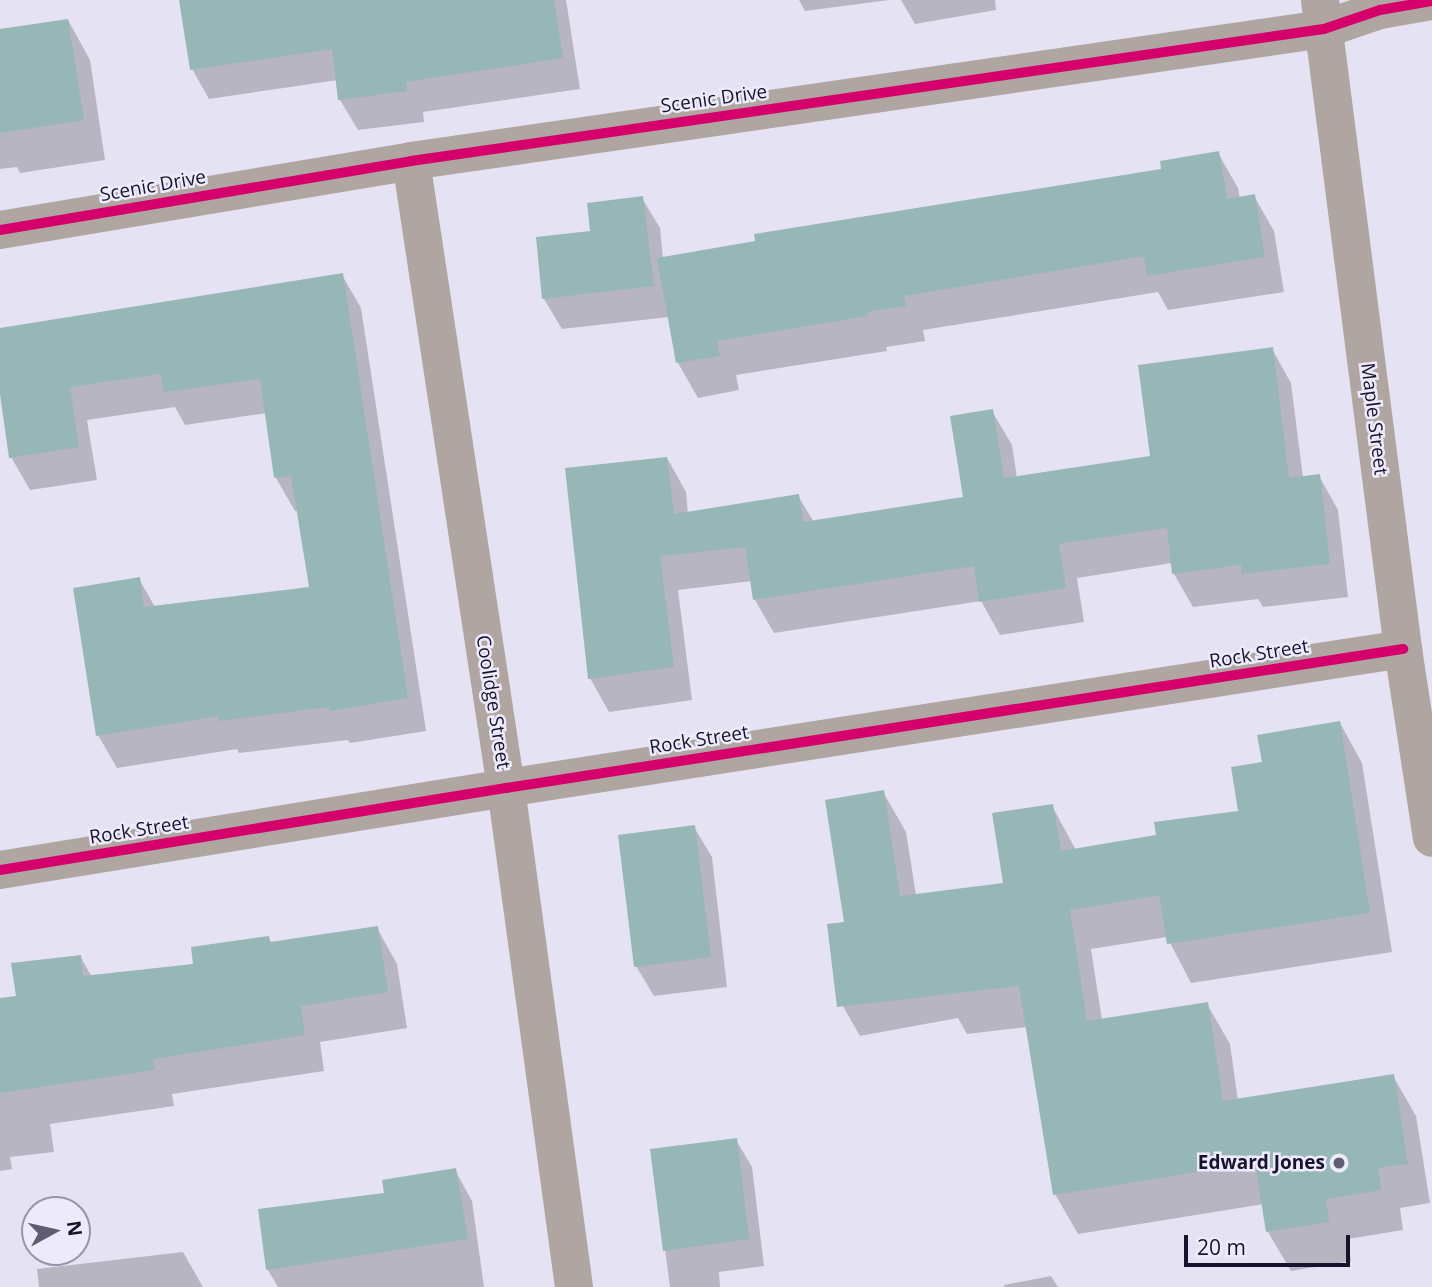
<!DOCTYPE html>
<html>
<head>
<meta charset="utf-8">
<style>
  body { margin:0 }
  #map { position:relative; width:1432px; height:1287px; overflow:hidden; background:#e5e3f3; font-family:"Open Sans",sans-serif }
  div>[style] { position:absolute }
  .shadow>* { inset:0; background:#0003 }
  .building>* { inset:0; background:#97b6b6 }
  .minor>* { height:38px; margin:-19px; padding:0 19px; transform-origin:19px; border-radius:19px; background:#afa5a1 }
  .cycleway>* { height:10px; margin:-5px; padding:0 5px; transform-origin:5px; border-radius:5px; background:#d6006c }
  .dots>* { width:19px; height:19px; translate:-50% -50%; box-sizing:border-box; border:4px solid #edebfb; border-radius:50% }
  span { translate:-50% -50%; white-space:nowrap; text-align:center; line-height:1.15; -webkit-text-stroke:5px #edebfb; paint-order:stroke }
  .street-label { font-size:19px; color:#18132d }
  .poi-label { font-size:19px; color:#18132d; font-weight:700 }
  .right { translate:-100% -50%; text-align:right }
  .north { position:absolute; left:21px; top:1196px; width:70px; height:70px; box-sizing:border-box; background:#edebfb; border:2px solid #9895a9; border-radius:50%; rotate:82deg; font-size:19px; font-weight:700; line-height:28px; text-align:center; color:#18132d }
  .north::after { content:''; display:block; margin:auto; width:24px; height:32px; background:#605c72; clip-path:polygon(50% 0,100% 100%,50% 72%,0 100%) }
  .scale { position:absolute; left:1184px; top:1235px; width:166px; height:32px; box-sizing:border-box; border:4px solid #18132d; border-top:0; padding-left:9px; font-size:21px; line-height:24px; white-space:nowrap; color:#18132d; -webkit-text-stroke:5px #edebfb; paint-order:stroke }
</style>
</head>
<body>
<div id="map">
  <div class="shadow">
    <i style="clip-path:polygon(181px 0,566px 0,580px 89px,423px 112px,424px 122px,358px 130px,340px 100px,338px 80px,209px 99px,192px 69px)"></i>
    <i style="clip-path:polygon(799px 0,889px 0,805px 11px)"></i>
    <i style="clip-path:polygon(901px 0,995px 0,996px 10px,915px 24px)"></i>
    <i style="clip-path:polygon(68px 20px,90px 60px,105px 160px,20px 173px,17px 167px,0 169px,0 31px)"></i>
    <i style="clip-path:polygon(1218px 153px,1238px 188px,1240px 199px,1254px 196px,1274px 231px,1284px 292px,1168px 310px,1158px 292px,923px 330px,925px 341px,886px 347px,887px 351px,736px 375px,739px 390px,698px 398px,678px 363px,669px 317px,562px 329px,544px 299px,537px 239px,592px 232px,642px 198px,660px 228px,663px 259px,1163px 170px)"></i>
    <i style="clip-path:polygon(342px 275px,361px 308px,426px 731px,350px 743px,348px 740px,239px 753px,237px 749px,117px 768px,98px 735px,139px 579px,155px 607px,311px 588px,299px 510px,295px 511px,276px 478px,267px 413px,185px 425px,175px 407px,87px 420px,97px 480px,30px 490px,11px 457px,0 382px,0 330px)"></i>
    <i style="clip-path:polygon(1272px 349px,1291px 383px,1303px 478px,1319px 476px,1338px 510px,1348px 597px,1263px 607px,1258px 599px,1193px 607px,1174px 574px,1172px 563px,1077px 578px,1084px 622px,1000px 635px,981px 601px,774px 633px,755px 600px,752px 581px,678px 590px,692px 700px,609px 712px,590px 678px,667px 458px,686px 492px,688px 514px,798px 496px,814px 522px,965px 498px,992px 411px,1012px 445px,1017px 478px,1152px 457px)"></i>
    <i style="clip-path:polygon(1340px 723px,1362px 763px,1392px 952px,1191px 983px,1167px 937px,1091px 949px,1102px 1020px,1207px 1004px,1230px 1044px,1238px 1101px,1393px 1076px,1416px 1116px,1430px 1203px,1400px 1208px,1403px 1230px,1348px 1239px,1351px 1261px,1291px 1271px,1268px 1232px,1264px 1204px,1078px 1234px,1055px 1194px,1027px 1027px,967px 1034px,958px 1018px,860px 1036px,837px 996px,846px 924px,883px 792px,906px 832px,916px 895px,1005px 884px,1052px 806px,1076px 850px,1158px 837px,1240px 812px,1264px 764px)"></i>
    <i style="clip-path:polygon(694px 827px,712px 857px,727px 987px,654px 996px,636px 966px)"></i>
    <i style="clip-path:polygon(377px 928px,397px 964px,407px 1028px,320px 1042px,324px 1071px,172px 1094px,174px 1106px,50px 1124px,54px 1152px,10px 1157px,12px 1169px,0 1171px,0 999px,18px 997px,80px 956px,92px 977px,195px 965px,269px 938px,272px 944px)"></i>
    <i style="clip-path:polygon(736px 1140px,752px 1167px,764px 1266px,719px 1272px,720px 1287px,670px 1287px,652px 1150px)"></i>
    <i style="clip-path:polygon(455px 1170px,472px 1201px,484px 1287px,278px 1287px,268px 1270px,260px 1210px,386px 1195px)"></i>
    <i style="clip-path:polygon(183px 1252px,203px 1287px,39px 1287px,37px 1269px)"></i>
    <i style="clip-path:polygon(1051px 1276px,1058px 1287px,1004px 1287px,1004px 1285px)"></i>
  </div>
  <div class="building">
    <i style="clip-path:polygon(179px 0,554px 0,563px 58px,406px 82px,407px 91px,338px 100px,332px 49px,190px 70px)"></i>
    <i style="clip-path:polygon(68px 19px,84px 120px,0 133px,0 29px)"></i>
    <i style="clip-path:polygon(1219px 151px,1227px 199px,1255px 194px,1265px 257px,1147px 276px,1144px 256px,904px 296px,906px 306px,867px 312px,868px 316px,717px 341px,720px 356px,676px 363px,657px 258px,755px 241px,754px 234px,1161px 169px,1160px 161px)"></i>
    <i style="clip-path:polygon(643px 196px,654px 286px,542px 299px,536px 237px,590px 231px,587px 203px)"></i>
    <i style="clip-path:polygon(343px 273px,408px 698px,330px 711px,329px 707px,219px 721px,218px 716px,96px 736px,73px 588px,140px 577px,144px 607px,309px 587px,291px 476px,274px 478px,260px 379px,164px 392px,161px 374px,70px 387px,79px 447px,9px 458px,0 394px,0 328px)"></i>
    <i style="clip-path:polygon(1273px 347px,1289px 478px,1320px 474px,1330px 564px,1242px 574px,1241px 565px,1172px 574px,1167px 528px,1059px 544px,1066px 588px,979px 602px,974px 566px,753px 600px,745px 547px,660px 556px,674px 667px,588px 679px,565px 468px,667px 457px,674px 514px,799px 494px,803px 522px,963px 497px,950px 416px,993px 409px,1004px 478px,1150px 456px,1138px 365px)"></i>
    <i style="clip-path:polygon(1340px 721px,1370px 913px,1167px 944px,1159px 895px,1070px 910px,1087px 1021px,1208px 1002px,1223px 1101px,1394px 1074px,1408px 1164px,1378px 1168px,1381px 1190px,1326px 1199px,1329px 1222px,1266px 1232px,1255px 1163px,1053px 1195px,1019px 986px,837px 1007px,827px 924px,844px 922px,825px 800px,884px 790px,900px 896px,1003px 883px,992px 813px,1053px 804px,1061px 851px,1156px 835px,1154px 822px,1238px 811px,1231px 767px,1262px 762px,1257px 735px)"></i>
    <i style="clip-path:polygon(695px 825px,711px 957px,634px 967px,618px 835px)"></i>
    <i style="clip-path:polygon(378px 926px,388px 992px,301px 1006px,305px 1035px,153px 1059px,154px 1070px,0 1093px,0 998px,16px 996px,11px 963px,81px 955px,83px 976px,193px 964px,191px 947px,269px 936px,270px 942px)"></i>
    <i style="clip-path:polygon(737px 1138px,749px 1239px,663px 1251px,650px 1149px)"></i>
    <i style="clip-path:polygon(456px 1168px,468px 1239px,266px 1270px,258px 1209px,384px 1193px,382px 1180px)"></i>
  </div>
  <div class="minor">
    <i style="left:1320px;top:0;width:654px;rotate:82.71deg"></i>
    <i style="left:1403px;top:649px;width:191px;rotate:81.3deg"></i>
    <i style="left:411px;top:161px;width:634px;rotate:81.38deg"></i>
    <i style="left:506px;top:788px;width:504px;rotate:82.24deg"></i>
    <i style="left:0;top:230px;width:417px;rotate:-9.5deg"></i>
    <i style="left:411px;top:161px;width:922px;rotate:-8.23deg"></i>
    <i style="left:1324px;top:29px;width:59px;rotate:-18.7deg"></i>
    <i style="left:1380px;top:10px;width:53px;rotate:-9.8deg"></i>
    <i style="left:0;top:870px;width:513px;rotate:-9.21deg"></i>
    <i style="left:506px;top:788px;width:908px;rotate:-8.81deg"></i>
  </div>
  <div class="cycleway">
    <i style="left:0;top:230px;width:417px;rotate:-9.5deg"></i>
    <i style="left:411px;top:161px;width:922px;rotate:-8.23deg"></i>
    <i style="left:1324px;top:29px;width:59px;rotate:-18.7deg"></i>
    <i style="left:1380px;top:10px;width:53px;rotate:-9.8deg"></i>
    <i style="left:0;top:870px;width:513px;rotate:-9.21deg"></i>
    <i style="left:506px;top:788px;width:908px;rotate:-8.81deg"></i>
  </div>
  <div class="dots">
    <i style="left:1339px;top:1163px;background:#605c72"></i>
  </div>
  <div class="street-label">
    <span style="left:714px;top:99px;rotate:-8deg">Scenic Drive</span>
    <span style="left:153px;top:186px;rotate:-10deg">Scenic Drive</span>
    <span style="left:1374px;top:419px;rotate:83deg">Maple Street</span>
    <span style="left:1259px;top:654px;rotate:-9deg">Rock Street</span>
    <span style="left:493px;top:702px;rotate:81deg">Coolidge Street</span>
    <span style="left:699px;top:740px;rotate:-9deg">Rock Street</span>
    <span style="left:139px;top:830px;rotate:-9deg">Rock Street</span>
  </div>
  <div class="poi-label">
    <span class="right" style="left:1325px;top:1163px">Edward Jones</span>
  </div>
  <div class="north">N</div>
  <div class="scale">20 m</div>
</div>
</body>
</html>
